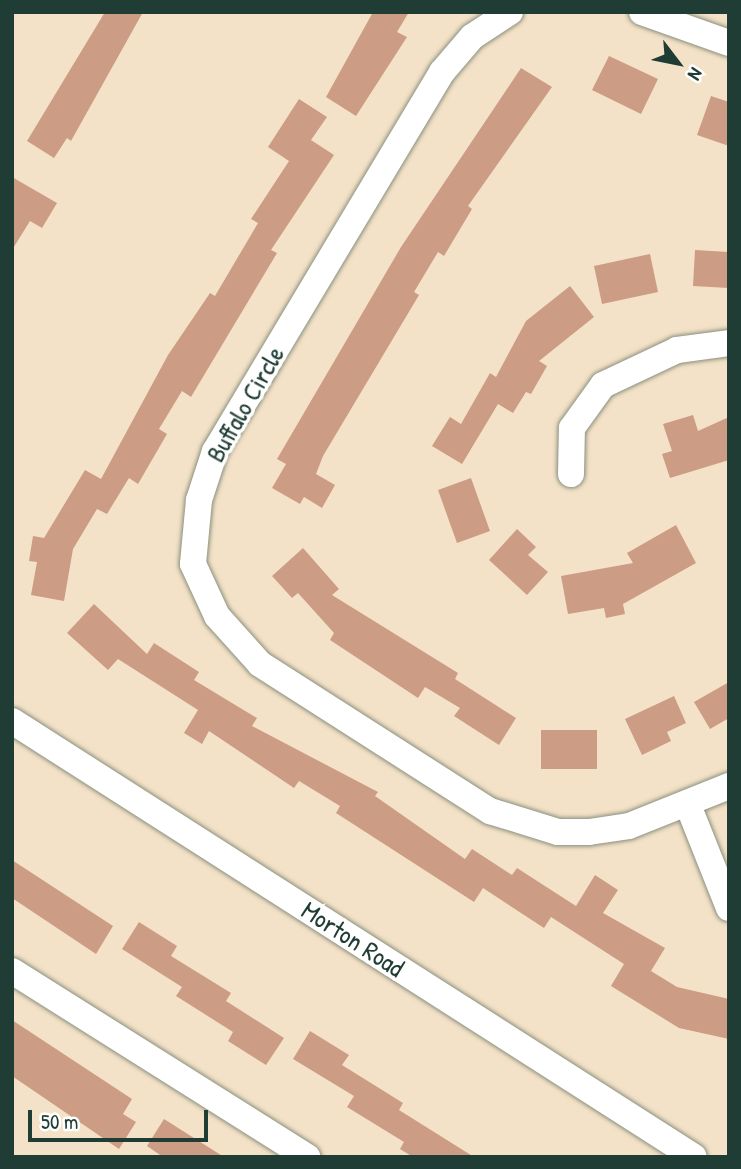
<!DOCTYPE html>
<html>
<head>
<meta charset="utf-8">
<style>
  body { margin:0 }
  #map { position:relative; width:741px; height:1169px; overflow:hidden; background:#f4e2c8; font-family:"Patrick Hand",sans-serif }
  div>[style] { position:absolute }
  .building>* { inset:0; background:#cc9c85 }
  .roads { filter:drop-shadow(0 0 2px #8a907e) drop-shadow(0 0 2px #8a907e) }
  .minor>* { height:26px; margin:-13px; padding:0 13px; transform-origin:13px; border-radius:13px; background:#fff }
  span { translate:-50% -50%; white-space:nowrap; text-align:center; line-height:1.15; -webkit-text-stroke:7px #fff; paint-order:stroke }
  .street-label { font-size:26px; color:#1f3d34 }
  .frame { position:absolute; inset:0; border:14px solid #1f3d34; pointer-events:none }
  .north { position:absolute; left:643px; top:28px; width:70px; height:70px; -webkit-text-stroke:5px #fff; paint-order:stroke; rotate:122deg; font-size:19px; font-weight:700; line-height:28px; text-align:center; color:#1f3d34 }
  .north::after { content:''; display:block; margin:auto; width:24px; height:32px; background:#1f3d34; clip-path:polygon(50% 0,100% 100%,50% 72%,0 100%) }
  .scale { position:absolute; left:28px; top:1110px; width:180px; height:32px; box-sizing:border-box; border:4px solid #1f3d34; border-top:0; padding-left:9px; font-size:21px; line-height:24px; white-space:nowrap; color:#1f3d34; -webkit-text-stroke:5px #fff; paint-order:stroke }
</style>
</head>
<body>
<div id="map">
  <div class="building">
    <i style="clip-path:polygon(105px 12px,143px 12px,71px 141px,67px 138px,54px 158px,27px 141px)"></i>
    <i style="clip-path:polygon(373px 12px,409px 12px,397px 32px,407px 37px,356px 116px,326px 97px)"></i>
    <i style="clip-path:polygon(609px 56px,658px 79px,641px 114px,592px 90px)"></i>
    <i style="clip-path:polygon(521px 68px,552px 87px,468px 206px,472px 209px,444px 256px,438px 252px,414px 292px,419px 295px,323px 456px,316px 474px,335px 485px,322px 508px,304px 497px,300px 504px,272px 488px,286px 464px,277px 459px,401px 247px)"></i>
    <i style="clip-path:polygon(711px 96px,729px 102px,729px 146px,697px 135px)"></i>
    <i style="clip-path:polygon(299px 99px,327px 117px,311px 140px,334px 155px,271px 250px,277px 253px,191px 397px,182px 391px,159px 429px,167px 434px,138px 484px,129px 478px,107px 514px,97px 509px,73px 549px,64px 601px,31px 595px,37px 562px,29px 561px,33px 536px,44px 538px,85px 470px,101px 479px,168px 355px,210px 293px,215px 296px,258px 223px,251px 219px,289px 161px,268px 147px)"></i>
    <i style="clip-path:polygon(12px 177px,57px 203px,42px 228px,30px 221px,12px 250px)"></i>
    <i style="clip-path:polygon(695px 250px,729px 252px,729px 288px,693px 286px)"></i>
    <i style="clip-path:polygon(650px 254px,658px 292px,602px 304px,594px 266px)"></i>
    <i style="clip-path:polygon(570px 286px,594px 317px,539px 361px,547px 366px,531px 394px,526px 392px,513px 413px,498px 404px,462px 464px,432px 446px,450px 417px,461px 424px,490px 373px,496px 377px,526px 321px)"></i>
    <i style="clip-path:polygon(693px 415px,698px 431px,729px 417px,729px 460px,670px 478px,662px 454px,672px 451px,663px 424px)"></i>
    <i style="clip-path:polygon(471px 478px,490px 531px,457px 543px,438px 490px)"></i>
    <i style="clip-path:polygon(676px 525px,696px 563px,623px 604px,625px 614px,606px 618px,604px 608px,568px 614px,561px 576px,633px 563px,627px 553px)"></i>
    <i style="clip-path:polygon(517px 529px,536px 547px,528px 555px,548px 572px,527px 595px,489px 560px)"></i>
    <i style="clip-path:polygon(303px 548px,339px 589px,332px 595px,458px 673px,455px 679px,516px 718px,499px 745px,454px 716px,460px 708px,425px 687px,418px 698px,330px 640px,334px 633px,298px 593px,292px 598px,272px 576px)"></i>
    <i style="clip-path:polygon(94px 604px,147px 654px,154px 643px,199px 672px,194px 680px,257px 718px,252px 726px,378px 792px,375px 796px,465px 859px,472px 849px,512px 875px,517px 868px,576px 906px,595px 875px,618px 890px,603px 913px,665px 948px,651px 971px,677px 987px,729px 999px,729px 1039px,679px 1028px,611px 986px,624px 964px,551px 917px,544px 928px,483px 888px,474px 902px,336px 813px,340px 806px,299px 781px,294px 788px,209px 731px,202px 744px,184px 733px,198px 710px,118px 659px,108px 670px,67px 633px)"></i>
    <i style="clip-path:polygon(729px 682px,729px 718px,710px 729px,694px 702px)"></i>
    <i style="clip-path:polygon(674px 696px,686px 723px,667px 732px,671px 741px,642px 755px,625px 719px)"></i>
    <i style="clip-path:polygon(541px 730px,597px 730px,597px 769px,541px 769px)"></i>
    <i style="clip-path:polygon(12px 860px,113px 926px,96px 954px,12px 898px)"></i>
    <i style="clip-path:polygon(139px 922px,177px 946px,171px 956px,231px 993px,226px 1001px,284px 1038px,266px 1065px,228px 1041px,233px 1032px,176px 996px,182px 987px,122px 949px)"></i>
    <i style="clip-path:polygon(12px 1020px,132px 1099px,123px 1114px,136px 1122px,119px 1149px,12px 1076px)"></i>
    <i style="clip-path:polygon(310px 1031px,349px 1055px,342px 1065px,403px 1103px,399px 1110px,474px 1157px,413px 1157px,400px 1149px,404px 1142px,347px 1107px,354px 1096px,293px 1059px)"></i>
    <i style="clip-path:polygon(164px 1119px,224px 1157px,163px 1157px,147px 1146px)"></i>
  </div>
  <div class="roads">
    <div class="minor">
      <i style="left:510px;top:12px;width:45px;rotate:146.7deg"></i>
      <i style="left:472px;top:37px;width:46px;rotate:130.6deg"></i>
      <i style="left:442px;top:72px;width:442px;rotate:120.9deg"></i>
      <i style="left:215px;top:451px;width:52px;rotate:108.1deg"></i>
      <i style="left:199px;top:500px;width:64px;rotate:95.4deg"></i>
      <i style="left:193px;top:564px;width:57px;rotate:65.2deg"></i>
      <i style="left:217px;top:616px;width:64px;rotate:48.1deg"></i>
      <i style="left:260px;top:664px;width:273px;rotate:32.6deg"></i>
      <i style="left:490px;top:811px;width:71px;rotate:17.2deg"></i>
      <i style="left:558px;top:832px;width:31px"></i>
      <i style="left:589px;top:832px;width:40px;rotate:-8.5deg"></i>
      <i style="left:629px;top:826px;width:108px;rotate:-21.8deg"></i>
      <i style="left:642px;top:12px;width:92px;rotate:19.6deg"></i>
      <i style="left:571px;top:474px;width:46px;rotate:-88.8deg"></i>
      <i style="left:572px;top:428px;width:53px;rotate:-54.2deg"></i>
      <i style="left:603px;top:385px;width:82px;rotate:-25.3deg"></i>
      <i style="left:677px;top:350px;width:52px;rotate:-7.7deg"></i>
      <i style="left:12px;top:721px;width:809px;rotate:32.59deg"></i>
      <i style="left:688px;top:805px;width:111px;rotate:68.3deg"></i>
      <i style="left:12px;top:971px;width:349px;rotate:32.2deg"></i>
    </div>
  </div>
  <div class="street-label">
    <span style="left:245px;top:404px;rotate:-60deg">Buffalo Circle</span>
    <span style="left:353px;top:939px;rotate:33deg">Morton Road</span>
  </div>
  <div class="frame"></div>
  <div class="north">N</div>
  <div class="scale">50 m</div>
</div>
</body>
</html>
